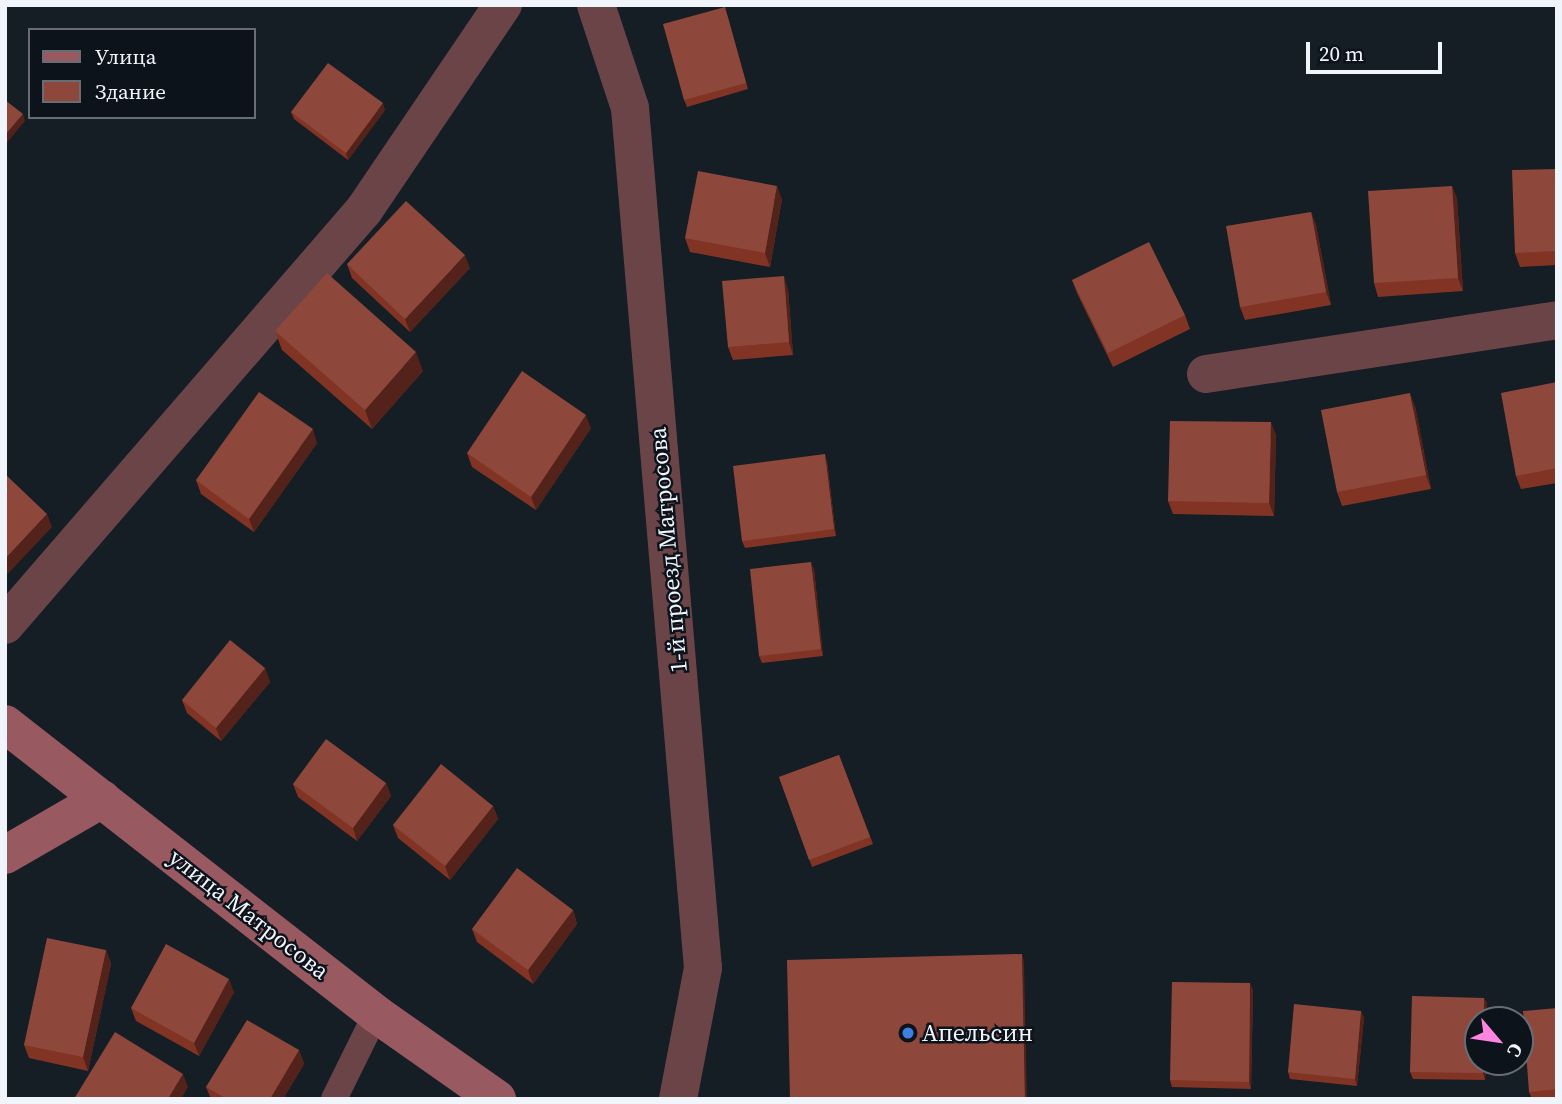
<!DOCTYPE html>
<html>
<head>
<meta charset="utf-8">
<style>
  body { margin:0 }
  #map { position:relative; width:1562px; height:1104px; overflow:hidden; background:#151d25; font-family:"Source Serif 4",serif }
  div>[style] { position:absolute }
  .lane>* { height:26px; margin:-13px; padding:0 13px; transform-origin:13px; border-radius:13px; background:#6b4448 }
  .street>* { height:38px; margin:-19px; padding:0 19px; transform-origin:19px; border-radius:19px; background:#6b4448 }
  .secondary>* { height:38px; margin:-19px; padding:0 19px; transform-origin:19px; border-radius:19px; background:#985961 }
  .wall>* { inset:0; background:#823424 }
  .shaded-wall>* { inset:0; background:#52221b }
  .building>* { inset:0; background:#8e483b }
  .dots>* { width:19px; height:19px; translate:-50% -50%; box-sizing:border-box; border:4px solid #0d131b; border-radius:50% }
  span { translate:-50% -50%; white-space:nowrap; text-align:center; line-height:1.15; -webkit-text-stroke:5px #0d131b; paint-order:stroke }
  .street-label { font-size:24px; color:#f0f5fb }
  .poi-label { font-size:24px; color:#f0f5fb }
  .left { translate:0 -50%; text-align:left }
  .frame { position:absolute; inset:0; border:7px solid #f0f5fb; pointer-events:none }
  .legend { position:absolute; left:28px; top:28px; width:228px; height:91px; box-sizing:border-box; background:#0d131b; border:2px solid #686d75; margin:0; padding:9px 12px; list-style:none; font-size:21px; color:#f0f5fb }
  .legend li { display:flex; align-items:center; gap:14px; height:35px }
  .legend b { width:35px; border:2px solid #686d75 }
  .north { position:absolute; left:1464px; top:1006px; width:70px; height:70px; box-sizing:border-box; background:#0d131b; border:2px solid #686d75; border-radius:50%; rotate:119deg; font-size:19px; font-weight:700; line-height:28px; text-align:center; color:#f0f5fb }
  .north::after { content:''; display:block; margin:auto; width:24px; height:32px; background:#fe85e0; clip-path:polygon(50% 0,100% 100%,50% 72%,0 100%) }
  .scale { position:absolute; left:1306px; top:42px; width:136px; height:32px; box-sizing:border-box; border:4px solid #f0f5fb; border-top:0; padding-left:9px; font-size:21px; line-height:24px; white-space:nowrap; color:#f0f5fb; -webkit-text-stroke:5px #0d131b; paint-order:stroke }
</style>
</head>
<body>
<div id="map">
  <div class="lane">
    <i style="left:334px;top:1099px;width:95px;rotate:-63.7deg"></i>
  </div>
  <div class="street">
    <i style="left:596px;top:5px;width:108px;rotate:71.7deg"></i>
    <i style="left:630px;top:108px;width:863px;rotate:85.15deg"></i>
    <i style="left:703px;top:968px;width:133px;rotate:100.8deg"></i>
    <i style="left:1206px;top:374px;width:355px;rotate:-8.7deg"></i>
    <i style="left:5px;top:625px;width:549px;rotate:-49.14deg"></i>
    <i style="left:364px;top:210px;width:248px;rotate:-55.9deg"></i>
  </div>
  <div class="secondary">
    <i style="left:5px;top:724px;width:471px;rotate:38deg"></i>
    <i style="left:376px;top:1014px;width:148px;rotate:35.1deg"></i>
    <i style="left:5px;top:855px;width:112px;rotate:-30deg"></i>
  </div>
  <div class="wall">
    <i style="clip-path:polygon(727px 14px,748px 89px,687px 107px,684px 100px)"></i>
    <i style="clip-path:polygon(385px 110px,348px 160px,294px 119px,291px 112px)"></i>
    <i style="clip-path:polygon(1557px 169px,1557px 265px,1520px 267px,1515px 253px)"></i>
    <i style="clip-path:polygon(1452px 186px,1457px 199px,1463px 291px,1378px 297px,1374px 283px)"></i>
    <i style="clip-path:polygon(782px 199px,770px 267px,690px 252px,685px 238px)"></i>
    <i style="clip-path:polygon(1311px 212px,1316px 225px,1331px 305px,1245px 320px,1240px 307px)"></i>
    <i style="clip-path:polygon(347px 264px,470px 268px,410px 332px,352px 278px)"></i>
    <i style="clip-path:polygon(1072px 280px,1185px 315px,1190px 329px,1113px 367px,1077px 293px)"></i>
    <i style="clip-path:polygon(788px 289px,793px 355px,733px 360px,728px 347px)"></i>
    <i style="clip-path:polygon(275px 331px,423px 371px,372px 429px,282px 350px)"></i>
    <i style="clip-path:polygon(1557px 382px,1557px 483px,1521px 489px,1516px 476px)"></i>
    <i style="clip-path:polygon(1415px 406px,1431px 489px,1342px 506px,1337px 492px)"></i>
    <i style="clip-path:polygon(591px 428px,536px 510px,472px 467px,467px 453px)"></i>
    <i style="clip-path:polygon(1276px 435px,1274px 516px,1173px 514px,1168px 501px)"></i>
    <i style="clip-path:polygon(317px 443px,254px 532px,201px 494px,196px 480px)"></i>
    <i style="clip-path:polygon(827px 461px,836px 536px,745px 548px,742px 541px)"></i>
    <i style="clip-path:polygon(814px 569px,823px 656px,762px 663px,759px 656px)"></i>
    <i style="clip-path:polygon(265px 668px,270px 682px,221px 741px,187px 713px,182px 700px)"></i>
    <i style="clip-path:polygon(839px 755px,873px 844px,812px 867px,779px 777px)"></i>
    <i style="clip-path:polygon(386px 783px,391px 796px,357px 841px,298px 797px,293px 784px)"></i>
    <i style="clip-path:polygon(493px 806px,498px 819px,450px 880px,398px 838px,393px 825px)"></i>
    <i style="clip-path:polygon(573px 910px,577px 924px,533px 984px,477px 942px,472px 929px)"></i>
    <i style="clip-path:polygon(106px 950px,111px 964px,88px 1071px,29px 1058px,24px 1045px)"></i>
    <i style="clip-path:polygon(1253px 990px,1251px 1089px,1172px 1087px,1170px 1080px)"></i>
    <i style="clip-path:polygon(234px 992px,199px 1056px,136px 1021px,131px 1008px)"></i>
    <i style="clip-path:polygon(1484px 998px,1487px 1004px,1487px 1020px,1478px 1020px,1478px 1062px,1486px 1062px,1485px 1080px,1413px 1079px,1410px 1072px)"></i>
    <i style="clip-path:polygon(1557px 1008px,1557px 1099px,1532px 1099px,1529px 1092px)"></i>
    <i style="clip-path:polygon(1361px 1011px,1364px 1018px,1357px 1086px,1290px 1079px,1288px 1072px)"></i>
    <i style="clip-path:polygon(299px 1050px,304px 1064px,283px 1099px,211px 1099px,206px 1087px)"></i>
  </div>
  <div class="shaded-wall">
    <i style="clip-path:polygon(383px 103px,385px 110px,348px 160px,346px 153px)"></i>
    <i style="clip-path:polygon(23px 114px,25px 121px,5px 145px,5px 135px)"></i>
    <i style="clip-path:polygon(777px 186px,782px 199px,770px 267px,765px 253px)"></i>
    <i style="clip-path:polygon(1452px 186px,1457px 199px,1463px 291px,1458px 278px)"></i>
    <i style="clip-path:polygon(1311px 212px,1316px 225px,1331px 305px,1326px 292px)"></i>
    <i style="clip-path:polygon(465px 255px,470px 268px,410px 332px,405px 319px)"></i>
    <i style="clip-path:polygon(784px 276px,788px 289px,793px 355px,789px 342px)"></i>
    <i style="clip-path:polygon(416px 352px,423px 371px,372px 429px,365px 410px)"></i>
    <i style="clip-path:polygon(1410px 393px,1415px 406px,1431px 489px,1426px 475px)"></i>
    <i style="clip-path:polygon(586px 415px,591px 428px,536px 510px,531px 497px)"></i>
    <i style="clip-path:polygon(1271px 422px,1276px 435px,1274px 516px,1269px 503px)"></i>
    <i style="clip-path:polygon(313px 429px,317px 443px,254px 532px,249px 519px)"></i>
    <i style="clip-path:polygon(825px 454px,827px 461px,836px 536px,834px 529px)"></i>
    <i style="clip-path:polygon(47px 514px,52px 527px,5px 577px,5px 559px)"></i>
    <i style="clip-path:polygon(811px 562px,814px 569px,823px 656px,821px 649px)"></i>
    <i style="clip-path:polygon(265px 668px,270px 682px,221px 741px,216px 728px)"></i>
    <i style="clip-path:polygon(386px 783px,391px 796px,357px 841px,353px 828px)"></i>
    <i style="clip-path:polygon(493px 806px,498px 819px,450px 880px,445px 866px)"></i>
    <i style="clip-path:polygon(573px 910px,577px 924px,533px 984px,528px 970px)"></i>
    <i style="clip-path:polygon(106px 950px,111px 964px,88px 1071px,83px 1057px)"></i>
    <i style="clip-path:polygon(1022px 954px,1024px 961px,1027px 1099px,1025px 1099px)"></i>
    <i style="clip-path:polygon(229px 979px,234px 992px,199px 1056px,194px 1043px)"></i>
    <i style="clip-path:polygon(1250px 983px,1253px 990px,1251px 1089px,1249px 1082px)"></i>
    <i style="clip-path:polygon(1484px 998px,1487px 1004px,1487px 1020px,1484px 1020px)"></i>
    <i style="clip-path:polygon(1361px 1011px,1364px 1018px,1357px 1086px,1355px 1079px)"></i>
    <i style="clip-path:polygon(299px 1050px,304px 1064px,283px 1099px,270px 1099px)"></i>
    <i style="clip-path:polygon(1483px 1062px,1486px 1062px,1485px 1080px,1483px 1073px)"></i>
    <i style="clip-path:polygon(183px 1074px,188px 1087px,181px 1099px,168px 1099px)"></i>
  </div>
  <div class="building">
    <i style="clip-path:polygon(725px 7px,746px 83px,684px 100px,663px 24px)"></i>
    <i style="clip-path:polygon(328px 63px,383px 103px,346px 153px,291px 112px)"></i>
    <i style="clip-path:polygon(5px 100px,23px 114px,5px 135px)"></i>
    <i style="clip-path:polygon(1557px 169px,1557px 251px,1515px 253px,1512px 170px)"></i>
    <i style="clip-path:polygon(698px 171px,777px 186px,765px 253px,685px 238px)"></i>
    <i style="clip-path:polygon(1452px 186px,1458px 278px,1374px 283px,1368px 191px)"></i>
    <i style="clip-path:polygon(406px 201px,465px 255px,405px 319px,347px 264px)"></i>
    <i style="clip-path:polygon(1311px 212px,1326px 292px,1240px 307px,1226px 226px)"></i>
    <i style="clip-path:polygon(1149px 242px,1185px 315px,1108px 353px,1072px 280px)"></i>
    <i style="clip-path:polygon(327px 273px,416px 352px,365px 410px,275px 331px)"></i>
    <i style="clip-path:polygon(784px 276px,789px 342px,728px 347px,722px 281px)"></i>
    <i style="clip-path:polygon(522px 371px,586px 415px,531px 497px,467px 453px)"></i>
    <i style="clip-path:polygon(1557px 382px,1557px 468px,1516px 476px,1501px 393px)"></i>
    <i style="clip-path:polygon(259px 392px,313px 429px,249px 519px,196px 480px)"></i>
    <i style="clip-path:polygon(1410px 393px,1426px 475px,1337px 492px,1321px 410px)"></i>
    <i style="clip-path:polygon(1170px 421px,1271px 422px,1269px 503px,1168px 501px)"></i>
    <i style="clip-path:polygon(825px 454px,834px 529px,742px 541px,733px 466px)"></i>
    <i style="clip-path:polygon(5px 474px,47px 514px,5px 559px)"></i>
    <i style="clip-path:polygon(811px 562px,821px 649px,759px 656px,750px 569px)"></i>
    <i style="clip-path:polygon(230px 640px,265px 668px,216px 728px,182px 700px)"></i>
    <i style="clip-path:polygon(326px 739px,386px 783px,353px 828px,293px 784px)"></i>
    <i style="clip-path:polygon(839px 755px,870px 837px,809px 860px,779px 777px)"></i>
    <i style="clip-path:polygon(441px 764px,493px 806px,445px 866px,393px 825px)"></i>
    <i style="clip-path:polygon(517px 868px,573px 910px,528px 970px,472px 929px)"></i>
    <i style="clip-path:polygon(47px 938px,106px 950px,83px 1057px,24px 1045px)"></i>
    <i style="clip-path:polygon(166px 944px,229px 979px,194px 1043px,131px 1008px)"></i>
    <i style="clip-path:polygon(1022px 954px,1025px 1099px,790px 1099px,787px 960px)"></i>
    <i style="clip-path:polygon(1172px 982px,1250px 983px,1249px 1082px,1170px 1080px)"></i>
    <i style="clip-path:polygon(1412px 996px,1484px 998px,1484px 1020px,1478px 1020px,1478px 1062px,1483px 1062px,1483px 1073px,1410px 1072px)"></i>
    <i style="clip-path:polygon(1294px 1004px,1361px 1011px,1355px 1079px,1288px 1072px)"></i>
    <i style="clip-path:polygon(1557px 1008px,1557px 1089px,1529px 1092px,1523px 1011px)"></i>
    <i style="clip-path:polygon(247px 1020px,299px 1050px,270px 1099px,227px 1099px,206px 1087px)"></i>
    <i style="clip-path:polygon(115px 1032px,183px 1074px,168px 1099px,74px 1099px)"></i>
  </div>
  <div class="dots">
    <i style="left:908px;top:1033px;background:#3f7fe0"></i>
  </div>
  <div class="street-label">
    <span style="left:668px;top:550px;rotate:-95deg">1-й проезд Матросова</span>
    <span style="left:249px;top:914px;rotate:38deg">улица Матросова</span>
  </div>
  <div class="poi-label">
    <span class="left" style="left:922px;top:1033px">Апельсин</span>
  </div>
  <div class="frame"></div>
  <ul class="legend">
  <li><b style="height:9px;background:#985961"></b>Улица</li>
  <li><b style="height:19px;background:#8e483b"></b>Здание</li>
  </ul>
  <div class="north">С</div>
  <div class="scale">20 m</div>
</div>
</body>
</html>
